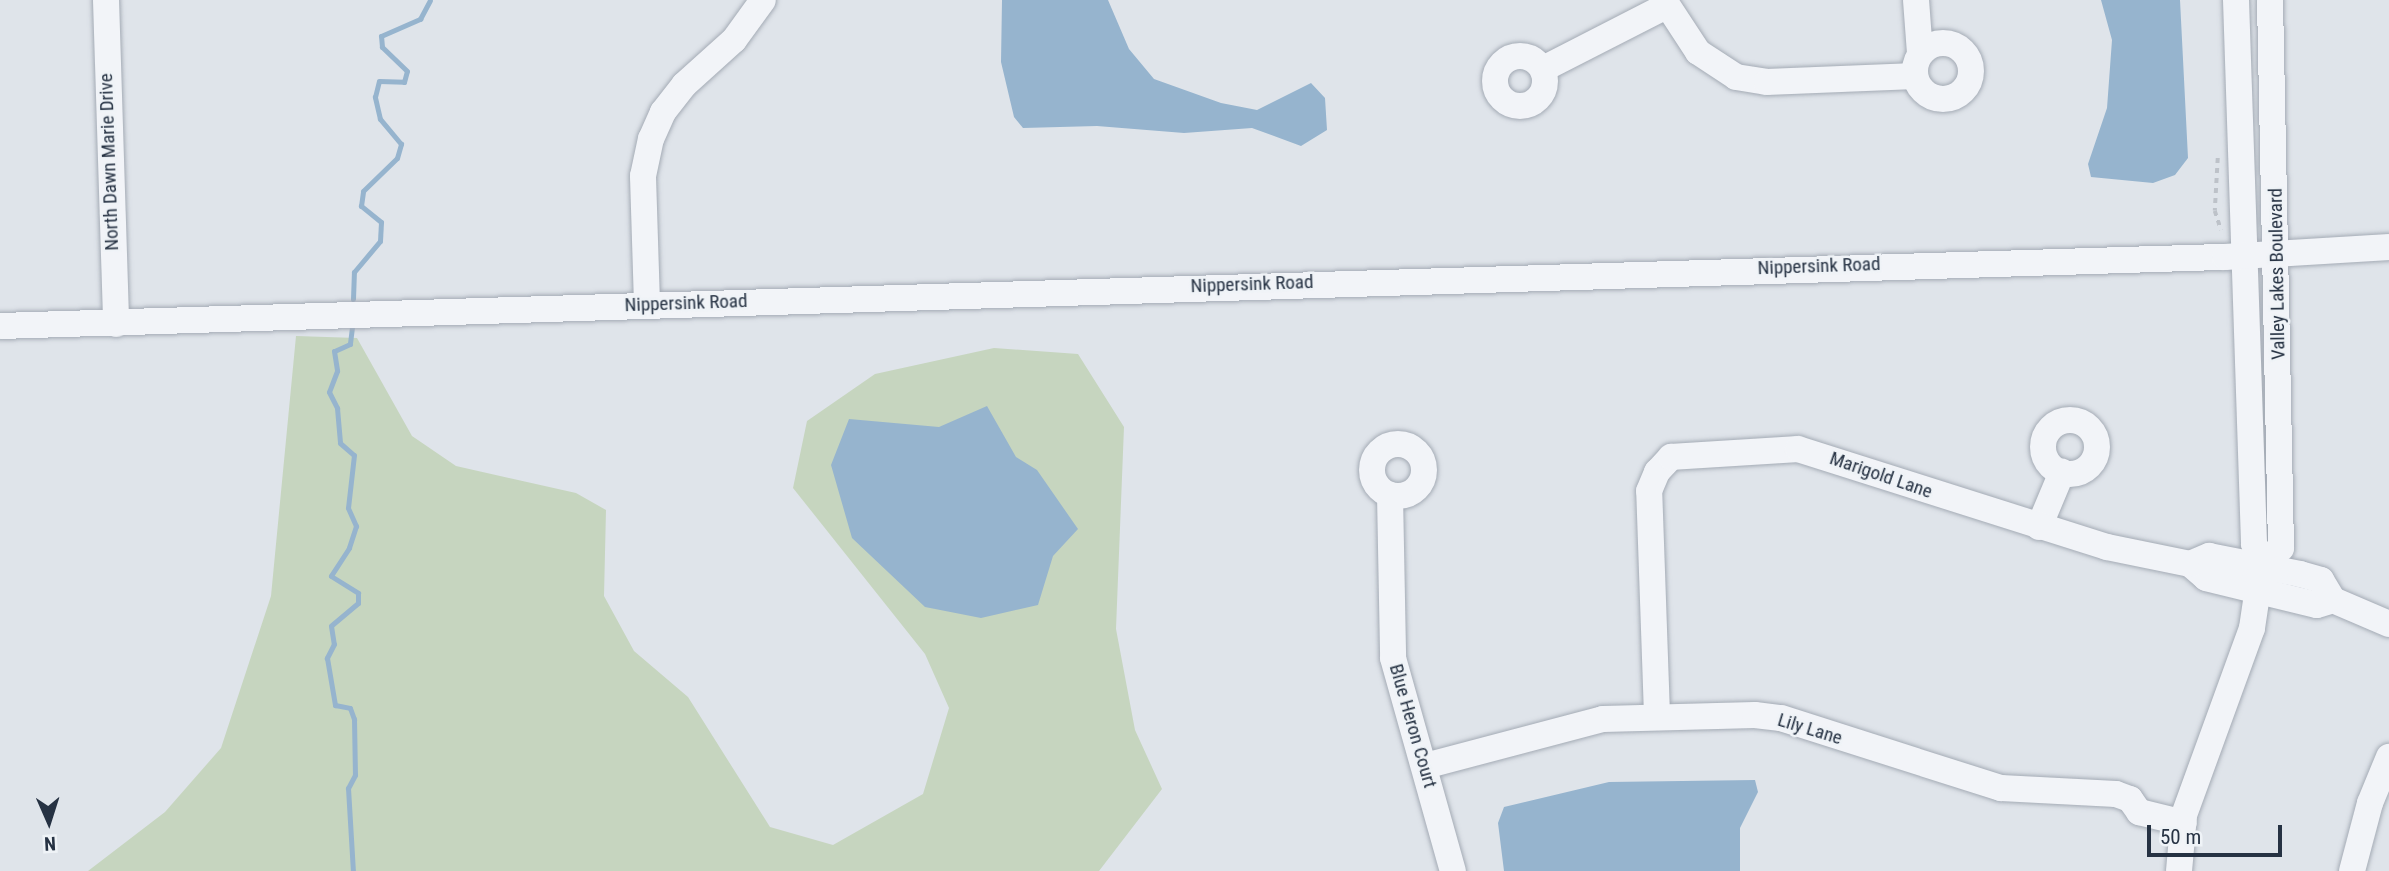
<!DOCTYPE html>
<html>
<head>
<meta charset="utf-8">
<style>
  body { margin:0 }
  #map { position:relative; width:2389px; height:871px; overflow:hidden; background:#dfe4ea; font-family:"Roboto Condensed",sans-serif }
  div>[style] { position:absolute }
  .green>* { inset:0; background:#c6d5bf }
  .water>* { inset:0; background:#96b4ce }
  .stream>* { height:5px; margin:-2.5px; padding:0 2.5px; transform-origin:2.5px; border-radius:2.5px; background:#96b4ce }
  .path>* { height:3.5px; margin-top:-1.75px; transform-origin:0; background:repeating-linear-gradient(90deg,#bdc2c9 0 5px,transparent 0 10px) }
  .roads { filter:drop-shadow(0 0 2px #a4abb5) drop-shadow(0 0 2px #a4abb5) }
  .minor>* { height:26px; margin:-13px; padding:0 13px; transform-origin:13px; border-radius:13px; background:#f2f4f8 }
  .minor>.ring { margin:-13px; padding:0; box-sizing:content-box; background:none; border:26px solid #f2f4f8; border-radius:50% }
  span { translate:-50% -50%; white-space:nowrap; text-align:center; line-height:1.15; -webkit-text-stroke:5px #eff3f7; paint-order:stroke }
  .street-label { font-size:19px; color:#263243 }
  .north { position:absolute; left:14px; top:787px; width:70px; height:70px; -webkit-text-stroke:5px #eff3f7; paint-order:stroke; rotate:177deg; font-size:19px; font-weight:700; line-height:28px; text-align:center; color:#263243 }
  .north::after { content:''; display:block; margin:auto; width:24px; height:32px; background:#263243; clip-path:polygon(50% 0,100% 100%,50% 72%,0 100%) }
  .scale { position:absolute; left:2147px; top:825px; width:135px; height:32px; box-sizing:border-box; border:4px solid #263243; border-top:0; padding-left:9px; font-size:21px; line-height:24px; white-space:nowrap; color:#263243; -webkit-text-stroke:5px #eff3f7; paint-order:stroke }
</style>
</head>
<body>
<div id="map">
  <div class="green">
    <i style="clip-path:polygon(296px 336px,357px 338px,412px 436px,456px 466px,576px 493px,606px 510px,604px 596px,634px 651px,688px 697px,770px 827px,833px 845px,923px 794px,949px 708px,925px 654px,793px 488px,807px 421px,875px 374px,994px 348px,1078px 354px,1124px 427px,1116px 629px,1135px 730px,1162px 789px,1099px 871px,88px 871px,165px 812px,221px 748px,271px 596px)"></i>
  </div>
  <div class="water">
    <i style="clip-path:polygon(1002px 0,1108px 0,1129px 49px,1154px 79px,1221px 103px,1257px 110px,1311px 83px,1325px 98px,1327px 130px,1301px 146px,1252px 128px,1184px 133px,1097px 126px,1023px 128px,1014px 117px,1001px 62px)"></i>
    <i style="clip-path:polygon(2101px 0,2180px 0,2188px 158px,2175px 175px,2153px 183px,2091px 177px,2088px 164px,2107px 108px,2112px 40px)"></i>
    <i style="clip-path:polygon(987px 406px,1016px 457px,1037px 470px,1078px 529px,1053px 556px,1038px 605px,981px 618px,925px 607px,852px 538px,831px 465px,849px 419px,939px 427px)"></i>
    <i style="clip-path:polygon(1755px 780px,1758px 792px,1740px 828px,1740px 871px,1504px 871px,1498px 823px,1504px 807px,1609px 782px)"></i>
  </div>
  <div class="stream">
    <i style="left:353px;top:299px;width:27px;rotate:-88deg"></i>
    <i style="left:354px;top:272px;width:40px;rotate:-50deg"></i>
    <i style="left:380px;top:241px;width:19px;rotate:-87deg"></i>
    <i style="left:381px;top:222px;width:26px;rotate:-141deg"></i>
    <i style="left:361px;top:206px;width:15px;rotate:-82deg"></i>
    <i style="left:363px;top:191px;width:47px;rotate:-44.1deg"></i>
    <i style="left:397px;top:158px;width:15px;rotate:-74deg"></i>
    <i style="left:401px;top:144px;width:33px;rotate:-130deg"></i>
    <i style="left:380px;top:119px;width:23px;rotate:-103deg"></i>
    <i style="left:375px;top:97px;width:16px;rotate:-76deg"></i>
    <i style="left:379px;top:81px;width:25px;rotate:2deg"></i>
    <i style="left:404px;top:82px;width:11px;rotate:-75deg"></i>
    <i style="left:407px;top:71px;width:35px;rotate:-136deg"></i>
    <i style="left:382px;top:47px;width:11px;rotate:-95deg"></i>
    <i style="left:381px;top:36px;width:43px;rotate:-23.6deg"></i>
    <i style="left:420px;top:19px;width:21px;rotate:-62deg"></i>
    <i style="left:352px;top:327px;width:17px;rotate:97deg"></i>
    <i style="left:350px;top:344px;width:17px;rotate:156deg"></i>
    <i style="left:334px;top:351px;width:20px;rotate:81deg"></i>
    <i style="left:337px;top:371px;width:22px;rotate:111deg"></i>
    <i style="left:329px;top:392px;width:18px;rotate:63deg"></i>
    <i style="left:337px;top:408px;width:35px;rotate:85deg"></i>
    <i style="left:340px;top:443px;width:18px;rotate:41deg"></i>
    <i style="left:354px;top:455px;width:53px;rotate:96.5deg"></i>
    <i style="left:348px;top:508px;width:20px;rotate:66deg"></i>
    <i style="left:356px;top:526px;width:23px;rotate:108deg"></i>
    <i style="left:349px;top:548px;width:33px;rotate:123deg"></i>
    <i style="left:331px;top:576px;width:32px;rotate:32deg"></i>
    <i style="left:358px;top:593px;width:10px;rotate:90deg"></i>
    <i style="left:358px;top:603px;width:35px;rotate:140deg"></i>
    <i style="left:331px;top:626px;width:18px;rotate:81deg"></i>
    <i style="left:334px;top:644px;width:16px;rotate:117deg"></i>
    <i style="left:327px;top:658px;width:48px;rotate:80.3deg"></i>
    <i style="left:335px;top:705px;width:15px;rotate:11deg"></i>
    <i style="left:350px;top:708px;width:12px;rotate:70deg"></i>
    <i style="left:354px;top:719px;width:56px;rotate:89deg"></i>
    <i style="left:355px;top:775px;width:15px;rotate:118deg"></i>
    <i style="left:348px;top:788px;width:83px;rotate:86.6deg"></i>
  </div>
  <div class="path">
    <i style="left:2218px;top:158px;width:53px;rotate:93.2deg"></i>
    <i style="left:2215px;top:211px;width:20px;rotate:72deg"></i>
  </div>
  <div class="roads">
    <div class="minor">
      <i style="left:106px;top:0;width:324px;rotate:88.2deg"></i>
      <i style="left:1664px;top:0;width:62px;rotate:56.8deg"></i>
      <i style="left:1698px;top:52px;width:45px;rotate:33.3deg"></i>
      <i style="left:1736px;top:77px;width:31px;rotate:9deg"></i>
      <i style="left:1767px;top:82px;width:148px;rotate:-2.3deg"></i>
      <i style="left:1916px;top:0;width:53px;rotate:85.7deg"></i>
      <i style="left:2236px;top:0;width:544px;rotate:88.1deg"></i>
      <i style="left:2254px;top:544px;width:19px;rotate:65deg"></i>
      <i class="ring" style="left:1915px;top:43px;width:30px;height:30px"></i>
      <i class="ring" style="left:1495px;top:56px;width:24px;height:24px"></i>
      <i style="left:1543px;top:69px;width:138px;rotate:-27.1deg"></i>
      <i style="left:647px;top:304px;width:128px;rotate:-91.8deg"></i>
      <i style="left:643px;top:176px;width:38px;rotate:-78deg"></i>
      <i style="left:651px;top:139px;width:30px;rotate:-66deg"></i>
      <i style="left:663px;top:112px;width:34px;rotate:-52deg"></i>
      <i style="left:684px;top:85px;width:67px;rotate:-42deg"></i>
      <i style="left:734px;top:40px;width:49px;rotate:-54.1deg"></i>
      <i style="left:0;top:326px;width:2226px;rotate:-1.78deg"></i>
      <i style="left:2225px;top:257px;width:164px;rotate:-3.5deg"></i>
      <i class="ring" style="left:2043px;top:420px;width:28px;height:28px"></i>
      <i class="ring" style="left:1372px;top:444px;width:26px;height:26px"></i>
      <i style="left:1390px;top:495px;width:163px;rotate:88.9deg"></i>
      <i style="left:1393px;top:658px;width:221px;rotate:74.3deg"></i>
      <i style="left:2039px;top:527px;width:60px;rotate:-67.3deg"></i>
      <i style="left:2262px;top:561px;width:23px;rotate:-34deg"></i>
      <i style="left:2281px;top:548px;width:548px;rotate:-91.15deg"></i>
      <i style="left:2190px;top:564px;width:21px;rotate:41deg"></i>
      <i style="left:2206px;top:578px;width:114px;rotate:13.7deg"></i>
      <i style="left:2317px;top:605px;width:17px;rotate:-17deg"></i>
      <i style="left:2333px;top:600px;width:61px;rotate:23.2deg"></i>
      <i style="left:1657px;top:715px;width:224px;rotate:-92deg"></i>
      <i style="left:1649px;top:491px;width:21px;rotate:-67deg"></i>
      <i style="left:1657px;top:472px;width:21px;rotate:-47deg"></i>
      <i style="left:1671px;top:457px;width:127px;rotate:-3.6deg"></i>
      <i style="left:1798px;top:449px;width:324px;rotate:17.6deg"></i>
      <i style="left:2107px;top:547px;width:85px;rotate:11.6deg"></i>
      <i style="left:2190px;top:564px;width:21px;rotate:-23deg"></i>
      <i style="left:2209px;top:556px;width:93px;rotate:11.2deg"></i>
      <i style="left:2300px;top:574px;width:22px;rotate:16deg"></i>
      <i style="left:2321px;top:580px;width:23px;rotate:59deg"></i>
      <i style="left:1425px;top:766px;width:184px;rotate:-14.8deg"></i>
      <i style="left:1603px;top:719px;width:152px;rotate:-1.5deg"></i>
      <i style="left:1755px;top:715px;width:26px;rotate:7deg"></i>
      <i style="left:1781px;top:718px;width:231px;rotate:17.7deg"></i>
      <i style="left:2001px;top:788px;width:115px;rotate:3deg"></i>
      <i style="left:2116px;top:794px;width:15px;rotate:20deg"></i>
      <i style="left:2130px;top:799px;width:16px;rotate:55deg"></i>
      <i style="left:2139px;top:812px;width:46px;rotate:13.7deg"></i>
      <i style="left:2179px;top:871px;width:56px;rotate:-84.9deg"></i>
      <i style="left:2184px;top:815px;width:199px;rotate:-70deg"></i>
      <i style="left:2252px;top:628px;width:68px;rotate:-81.5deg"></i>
      <i style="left:2352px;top:871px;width:70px;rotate:-75.2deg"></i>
      <i style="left:2370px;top:803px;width:50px;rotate:-67.6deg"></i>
    </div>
  </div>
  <div class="street-label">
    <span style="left:109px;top:162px;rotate:-92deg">North Dawn Marie Drive</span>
    <span style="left:1819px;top:266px;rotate:-2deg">Nippersink Road</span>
    <span style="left:2277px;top:274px;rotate:-91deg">Valley Lakes Boulevard</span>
    <span style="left:1252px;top:284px;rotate:-2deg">Nippersink Road</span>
    <span style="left:686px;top:303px;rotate:-2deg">Nippersink Road</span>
    <span style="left:1881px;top:475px;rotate:19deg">Marigold Lane</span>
    <span style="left:1413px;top:726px;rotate:74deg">Blue Heron Court</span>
    <span style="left:1810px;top:729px;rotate:17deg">Lily Lane</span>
  </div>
  <div class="north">N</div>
  <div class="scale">50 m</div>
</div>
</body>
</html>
